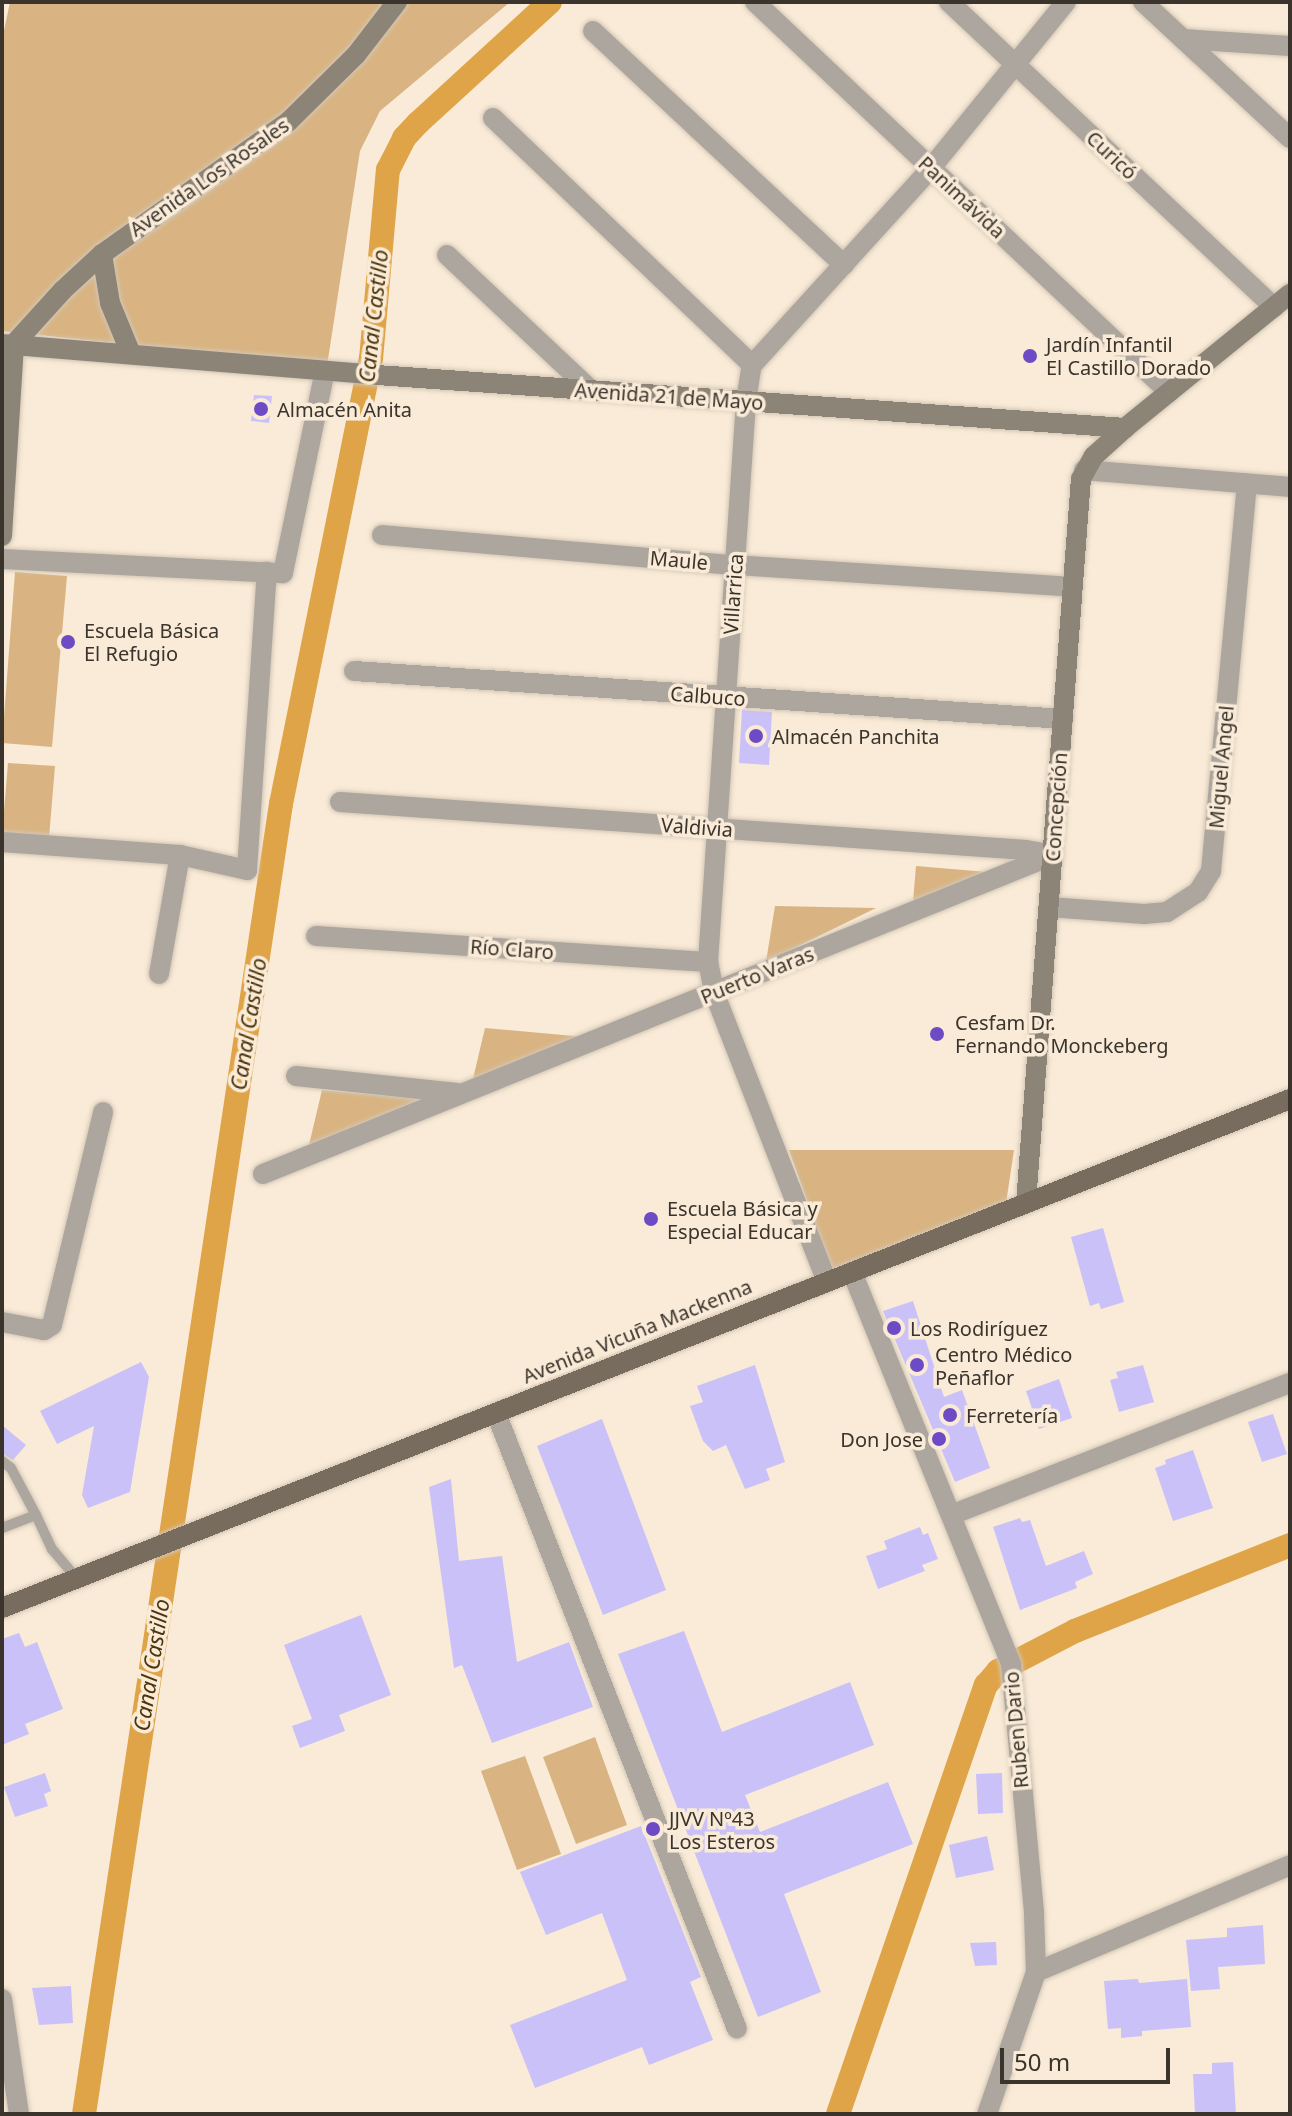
<!DOCTYPE html>
<html>
<head>
<meta charset="utf-8">
<style>
  body { margin:0 }
  #map { position:relative; width:1292px; height:2116px; overflow:hidden; background:#f9ebd7; font-family:"Noto Sans",sans-serif }
  div>[style] { position:absolute }
  .green>* { inset:0; background:#d9b482 }
  .canal>* { height:24px; margin:-12px; padding:0 12px; transform-origin:12px; border-radius:12px; background:#e0a448 }
  .building>* { inset:0; background:#cac1f9 }
  .roads { filter:drop-shadow(0 0 2px #d3c6b5) drop-shadow(0 0 2px #d3c6b5) }
  .lane>* { height:10px; margin:-5px; padding:0 5px; transform-origin:5px; border-radius:5px; background:#aca69e }
  .street>* { height:20px; margin:-10px; padding:0 10px; transform-origin:10px; border-radius:10px; background:#aca69e }
  .secondary>* { height:20px; margin:-10px; padding:0 10px; transform-origin:10px; border-radius:10px; background:#8d8478 }
  .primary>* { height:20px; margin:-10px; padding:0 10px; transform-origin:10px; border-radius:10px; background:#776c5d }
  .dots>* { width:22px; height:22px; translate:-50% -50%; box-sizing:border-box; border:4px solid #f9ebd7; border-radius:50% }
  span { translate:-50% -50%; white-space:nowrap; text-align:center; line-height:1.15; -webkit-text-stroke:7px #f9ebd7; paint-order:stroke }
  .street-label { font-size:20px; color:#3a342d }
  .poi-label { font-size:20px; color:#3a342d }
  .left { translate:0 -50%; text-align:left }
  .right { translate:-100% -50%; text-align:right }
  .water-label { font-size:22px; color:#4c340c; font-style:italic }
  .frame { position:absolute; inset:0; border:4px solid #3a342d; pointer-events:none }
  .scale { position:absolute; left:1000px; top:2048px; width:170px; height:36px; box-sizing:border-box; border:4px solid #3a342d; border-top:0; padding-left:10px; font-size:24px; line-height:28px; white-space:nowrap; color:#3a342d; -webkit-text-stroke:6px #f9ebd7; paint-order:stroke }
</style>
</head>
<body>
<div id="map">
  <div class="green">
    <i style="clip-path:polygon(10px 2px,510px 2px,380px 111px,360px 151px,327px 366px,2px 331px,2px 40px)"></i>
    <i style="clip-path:polygon(15px 572px,67px 576px,52px 747px,2px 743px)"></i>
    <i style="clip-path:polygon(8px 763px,55px 766px,49px 838px,2px 835px)"></i>
    <i style="clip-path:polygon(916px 866px,987px 872px,913px 902px)"></i>
    <i style="clip-path:polygon(775px 906px,876px 908px,766px 962px)"></i>
    <i style="clip-path:polygon(485px 1028px,585px 1037px,472px 1083px)"></i>
    <i style="clip-path:polygon(322px 1090px,423px 1099px,309px 1145px)"></i>
    <i style="clip-path:polygon(789px 1150px,1014px 1150px,1005px 1210px,834px 1277px)"></i>
    <i style="clip-path:polygon(595px 1737px,627px 1825px,576px 1844px,543px 1757px)"></i>
    <i style="clip-path:polygon(525px 1756px,561px 1854px,517px 1870px,481px 1771px)"></i>
  </div>
  <div class="canal">
    <i style="left:84px;top:2114px;width:1325px;rotate:-81.45deg"></i>
    <i style="left:281px;top:804px;width:454px;rotate:-78.6deg"></i>
    <i style="left:371px;top:359px;width:190px;rotate:-84.9deg"></i>
    <i style="left:388px;top:170px;width:36px;rotate:-63deg"></i>
    <i style="left:404px;top:138px;width:21px;rotate:-47deg"></i>
    <i style="left:418px;top:123px;width:179px;rotate:-42.5deg"></i>
    <i style="left:838px;top:2114px;width:454px;rotate:-71deg"></i>
    <i style="left:986px;top:1685px;width:18px;rotate:-49deg"></i>
    <i style="left:998px;top:1671px;width:87px;rotate:-27.5deg"></i>
    <i style="left:1075px;top:1631px;width:232px;rotate:-21.8deg"></i>
  </div>
  <div class="building">
    <i style="clip-path:polygon(254px 395px,272px 396px,269px 423px,251px 421px)"></i>
    <i style="clip-path:polygon(742px 710px,772px 712px,769px 765px,739px 763px)"></i>
    <i style="clip-path:polygon(1103px 1228px,1124px 1302px,1101px 1309px,1099px 1303px,1090px 1306px,1071px 1237px)"></i>
    <i style="clip-path:polygon(913px 1301px,944px 1397px,962px 1390px,990px 1468px,955px 1482px,883px 1311px)"></i>
    <i style="clip-path:polygon(141px 1362px,149px 1377px,130px 1492px,88px 1508px,82px 1495px,94px 1426px,57px 1444px,40px 1411px)"></i>
    <i style="clip-path:polygon(755px 1365px,785px 1462px,766px 1469px,770px 1480px,745px 1489px,726px 1445px,713px 1451px,703px 1441px,690px 1406px,703px 1402px,697px 1386px)"></i>
    <i style="clip-path:polygon(1143px 1365px,1154px 1402px,1119px 1412px,1110px 1380px,1118px 1378px,1116px 1372px)"></i>
    <i style="clip-path:polygon(1059px 1379px,1072px 1418px,1039px 1429px,1026px 1391px)"></i>
    <i style="clip-path:polygon(1273px 1414px,1287px 1454px,1262px 1462px,1248px 1422px)"></i>
    <i style="clip-path:polygon(602px 1419px,666px 1590px,603px 1615px,537px 1446px)"></i>
    <i style="clip-path:polygon(2px 1425px,26px 1445px,13px 1460px,2px 1453px)"></i>
    <i style="clip-path:polygon(1193px 1450px,1213px 1508px,1173px 1521px,1155px 1468px,1166px 1464px,1165px 1460px)"></i>
    <i style="clip-path:polygon(451px 1479px,459px 1561px,502px 1556px,517px 1662px,569px 1642px,593px 1707px,492px 1743px,462px 1665px,454px 1668px,429px 1487px)"></i>
    <i style="clip-path:polygon(1020px 1518px,1022px 1522px,1030px 1520px,1046px 1566px,1084px 1551px,1093px 1574px,1075px 1582px,1077px 1588px,1020px 1610px,993px 1527px)"></i>
    <i style="clip-path:polygon(920px 1527px,923px 1535px,928px 1533px,938px 1559px,922px 1565px,925px 1571px,878px 1589px,866px 1556px,887px 1549px,884px 1541px)"></i>
    <i style="clip-path:polygon(361px 1615px,391px 1695px,339px 1715px,345px 1731px,300px 1748px,292px 1726px,312px 1719px,284px 1645px)"></i>
    <i style="clip-path:polygon(684px 1631px,722px 1732px,850px 1682px,874px 1745px,745px 1795px,760px 1832px,888px 1782px,913px 1844px,784px 1894px,821px 1992px,758px 2017px,618px 1654px)"></i>
    <i style="clip-path:polygon(19px 1633px,25px 1647px,37px 1642px,63px 1709px,25px 1724px,29px 1734px,2px 1745px,2px 1639px)"></i>
    <i style="clip-path:polygon(45px 1773px,51px 1791px,44px 1794px,48px 1806px,15px 1817px,4px 1787px)"></i>
    <i style="clip-path:polygon(1002px 1773px,1003px 1813px,978px 1814px,976px 1774px)"></i>
    <i style="clip-path:polygon(641px 1826px,701px 1977px,690px 1982px,713px 2040px,649px 2065px,642px 2047px,535px 2088px,510px 2025px,627px 1980px,602px 1913px,546px 1935px,520px 1872px)"></i>
    <i style="clip-path:polygon(987px 1836px,994px 1870px,956px 1878px,949px 1845px)"></i>
    <i style="clip-path:polygon(1263px 1925px,1265px 1964px,1218px 1967px,1220px 1989px,1191px 1991px,1186px 1940px,1227px 1937px,1227px 1928px)"></i>
    <i style="clip-path:polygon(996px 1942px,997px 1965px,975px 1966px,970px 1943px)"></i>
    <i style="clip-path:polygon(1138px 1979px,1139px 1983px,1187px 1979px,1191px 2027px,1142px 2031px,1142px 2036px,1121px 2038px,1121px 2028px,1108px 2029px,1104px 1981px)"></i>
    <i style="clip-path:polygon(71px 1986px,73px 2023px,39px 2025px,32px 1988px)"></i>
    <i style="clip-path:polygon(1233px 2062px,1236px 2114px,1195px 2114px,1193px 2074px,1212px 2074px,1212px 2063px)"></i>
  </div>
  <div class="roads">
    <div class="lane">
      <i style="left:2px;top:1461px;width:11px;rotate:38deg"></i>
      <i style="left:11px;top:1468px;width:53px;rotate:62deg"></i>
      <i style="left:2px;top:1528px;width:36px;rotate:-21deg"></i>
      <i style="left:36px;top:1515px;width:38px;rotate:65deg"></i>
      <i style="left:52px;top:1549px;width:38px;rotate:50deg"></i>
    </div>
    <div class="street">
      <i style="left:755px;top:2px;width:569px;rotate:43.29deg"></i>
      <i style="left:949px;top:2px;width:446px;rotate:43.2deg"></i>
      <i style="left:1143px;top:2px;width:200px;rotate:42.8deg"></i>
      <i style="left:593px;top:31px;width:343px;rotate:43deg"></i>
      <i style="left:1183px;top:39px;width:107px;rotate:3.7deg"></i>
      <i style="left:493px;top:118px;width:358px;rotate:43.6deg"></i>
      <i style="left:447px;top:255px;width:197px;rotate:43.2deg"></i>
      <i style="left:1084px;top:470px;width:207px;rotate:4.7deg"></i>
      <i style="left:382px;top:535px;width:354px;rotate:4.9deg"></i>
      <i style="left:735px;top:565px;width:337px;rotate:3.7deg"></i>
      <i style="left:2px;top:559px;width:281px;rotate:2.9deg"></i>
      <i style="left:283px;top:573px;width:206px;rotate:-78.3deg"></i>
      <i style="left:354px;top:671px;width:711px;rotate:3.87deg"></i>
      <i style="left:340px;top:802px;width:688px;rotate:4deg"></i>
      <i style="left:1026px;top:850px;width:27px;rotate:10deg"></i>
      <i style="left:2px;top:842px;width:178px;rotate:4.2deg"></i>
      <i style="left:180px;top:855px;width:69px;rotate:12.6deg"></i>
      <i style="left:247px;top:870px;width:299px;rotate:-86.2deg"></i>
      <i style="left:1049px;top:907px;width:95px;rotate:4.2deg"></i>
      <i style="left:1144px;top:914px;width:23px;rotate:-5deg"></i>
      <i style="left:1167px;top:912px;width:37px;rotate:-33deg"></i>
      <i style="left:1198px;top:892px;width:25px;rotate:-58deg"></i>
      <i style="left:1211px;top:871px;width:389px;rotate:-84.7deg"></i>
      <i style="left:316px;top:936px;width:393px;rotate:3.8deg"></i>
      <i style="left:159px;top:974px;width:121px;rotate:-80deg"></i>
      <i style="left:296px;top:1076px;width:162px;rotate:6deg"></i>
      <i style="left:263px;top:1174px;width:852px;rotate:-21.99deg"></i>
      <i style="left:852px;top:1272px;width:423px;rotate:67.9deg"></i>
      <i style="left:1011px;top:1664px;width:251px;rotate:84.7deg"></i>
      <i style="left:1034px;top:1914px;width:58px;rotate:88deg"></i>
      <i style="left:1036px;top:1972px;width:150px;rotate:109deg"></i>
      <i style="left:827px;top:1282px;width:311px;rotate:-111.3deg"></i>
      <i style="left:714px;top:992px;width:31px;rotate:-101deg"></i>
      <i style="left:708px;top:962px;width:562px;rotate:-86.12deg"></i>
      <i style="left:746px;top:401px;width:36px;rotate:-81deg"></i>
      <i style="left:752px;top:365px;width:266px;rotate:-47.7deg"></i>
      <i style="left:931px;top:168px;width:214px;rotate:-50.9deg"></i>
      <i style="left:2px;top:1322px;width:43px;rotate:10.8deg"></i>
      <i style="left:44px;top:1330px;width:9px;rotate:-32deg"></i>
      <i style="left:52px;top:1325px;width:219px;rotate:-76.5deg"></i>
      <i style="left:496px;top:1413px;width:661px;rotate:68.63deg"></i>
      <i style="left:951px;top:1515px;width:364px;rotate:-21.3deg"></i>
      <i style="left:1036px;top:1972px;width:276px;rotate:-22.8deg"></i>
      <i style="left:2px;top:1999px;width:116px;rotate:81.6deg"></i>
    </div>
    <div class="secondary">
      <i style="left:102px;top:254px;width:50px;rotate:80.7deg"></i>
      <i style="left:110px;top:303px;width:55px;rotate:67.6deg"></i>
      <i style="left:2px;top:344px;width:376px;rotate:4.7deg"></i>
      <i style="left:377px;top:375px;width:750px;rotate:4.05deg"></i>
      <i style="left:14px;top:344px;width:73px;rotate:-47.8deg"></i>
      <i style="left:63px;top:290px;width:53px;rotate:-42.7deg"></i>
      <i style="left:102px;top:254px;width:229px;rotate:-35.4deg"></i>
      <i style="left:289px;top:121px;width:94px;rotate:-44.6deg"></i>
      <i style="left:356px;top:55px;width:67px;rotate:-52.3deg"></i>
      <i style="left:2px;top:536px;width:192px;rotate:-86.4deg"></i>
      <i style="left:1026px;top:1203px;width:726px;rotate:-85.66deg"></i>
      <i style="left:1081px;top:479px;width:26px;rotate:-61deg"></i>
      <i style="left:1094px;top:456px;width:42px;rotate:-42.1deg"></i>
      <i style="left:1125px;top:428px;width:213px;rotate:-39.1deg"></i>
    </div>
    <div class="primary">
      <i style="left:2px;top:1608px;width:1385px;rotate:-21.56deg"></i>
    </div>
  </div>
  <div class="dots">
    <i style="left:1030px;top:356px;background:#6c4bc4"></i>
    <i style="left:261px;top:409px;background:#6c4bc4"></i>
    <i style="left:68px;top:642px;background:#6c4bc4"></i>
    <i style="left:756px;top:736px;background:#6c4bc4"></i>
    <i style="left:937px;top:1034px;background:#6c4bc4"></i>
    <i style="left:651px;top:1219px;background:#6c4bc4"></i>
    <i style="left:894px;top:1328px;background:#6c4bc4"></i>
    <i style="left:917px;top:1365px;background:#6c4bc4"></i>
    <i style="left:950px;top:1415px;background:#6c4bc4"></i>
    <i style="left:939px;top:1439px;background:#6c4bc4"></i>
    <i style="left:653px;top:1829px;background:#6c4bc4"></i>
  </div>
  <div class="street-label">
    <span style="left:1112px;top:155px;rotate:43deg">Curicó</span>
    <span style="left:209px;top:177px;rotate:-35deg">Avenida Los Rosales</span>
    <span style="left:962px;top:197px;rotate:43deg">Panimávida</span>
    <span style="left:669px;top:396px;rotate:4deg">Avenida 21 de Mayo</span>
    <span style="left:679px;top:560px;rotate:5deg">Maule</span>
    <span style="left:733px;top:594px;rotate:-86deg">Villarrica</span>
    <span style="left:708px;top:696px;rotate:4deg">Calbuco</span>
    <span style="left:1221px;top:767px;rotate:-85deg">Miguel Angel</span>
    <span style="left:1056px;top:807px;rotate:-86deg">Concepción</span>
    <span style="left:697px;top:827px;rotate:4deg">Valdivia</span>
    <span style="left:512px;top:949px;rotate:4deg">Río Claro</span>
    <span style="left:757px;top:975px;rotate:-22deg">Puerto Varas</span>
    <span style="left:637px;top:1331px;rotate:-22deg">Avenida Vicuña Mackenna</span>
    <span style="left:1016px;top:1730px;rotate:-95deg">Ruben Dario</span>
  </div>
  <div class="poi-label">
    <span class="left" style="left:1046px;top:356px">Jardín Infantil<br>El Castillo Dorado</span>
    <span class="left" style="left:277px;top:409px">Almacén Anita</span>
    <span class="left" style="left:84px;top:642px">Escuela Básica<br>El Refugio</span>
    <span class="left" style="left:772px;top:736px">Almacén Panchita</span>
    <span class="left" style="left:955px;top:1034px">Cesfam Dr.<br>Fernando Monckeberg</span>
    <span class="left" style="left:667px;top:1220px">Escuela Básica y<br>Especial Educar</span>
    <span class="left" style="left:910px;top:1328px">Los Rodiríguez</span>
    <span class="left" style="left:935px;top:1366px">Centro Médico<br>Peñaflor</span>
    <span class="left" style="left:966px;top:1415px">Ferretería</span>
    <span class="right" style="left:923px;top:1439px">Don Jose</span>
    <span class="left" style="left:669px;top:1830px">JJVV Nº43<br>Los Esteros</span>
  </div>
  <div class="water-label">
    <span style="left:373px;top:316px;rotate:-84deg">Canal Castillo</span>
    <span style="left:248px;top:1024px;rotate:-81deg">Canal Castillo</span>
    <span style="left:151px;top:1665px;rotate:-81deg">Canal Castillo</span>
  </div>
  <div class="frame"></div>
  <div class="scale">50 m</div>
</div>
</body>
</html>
